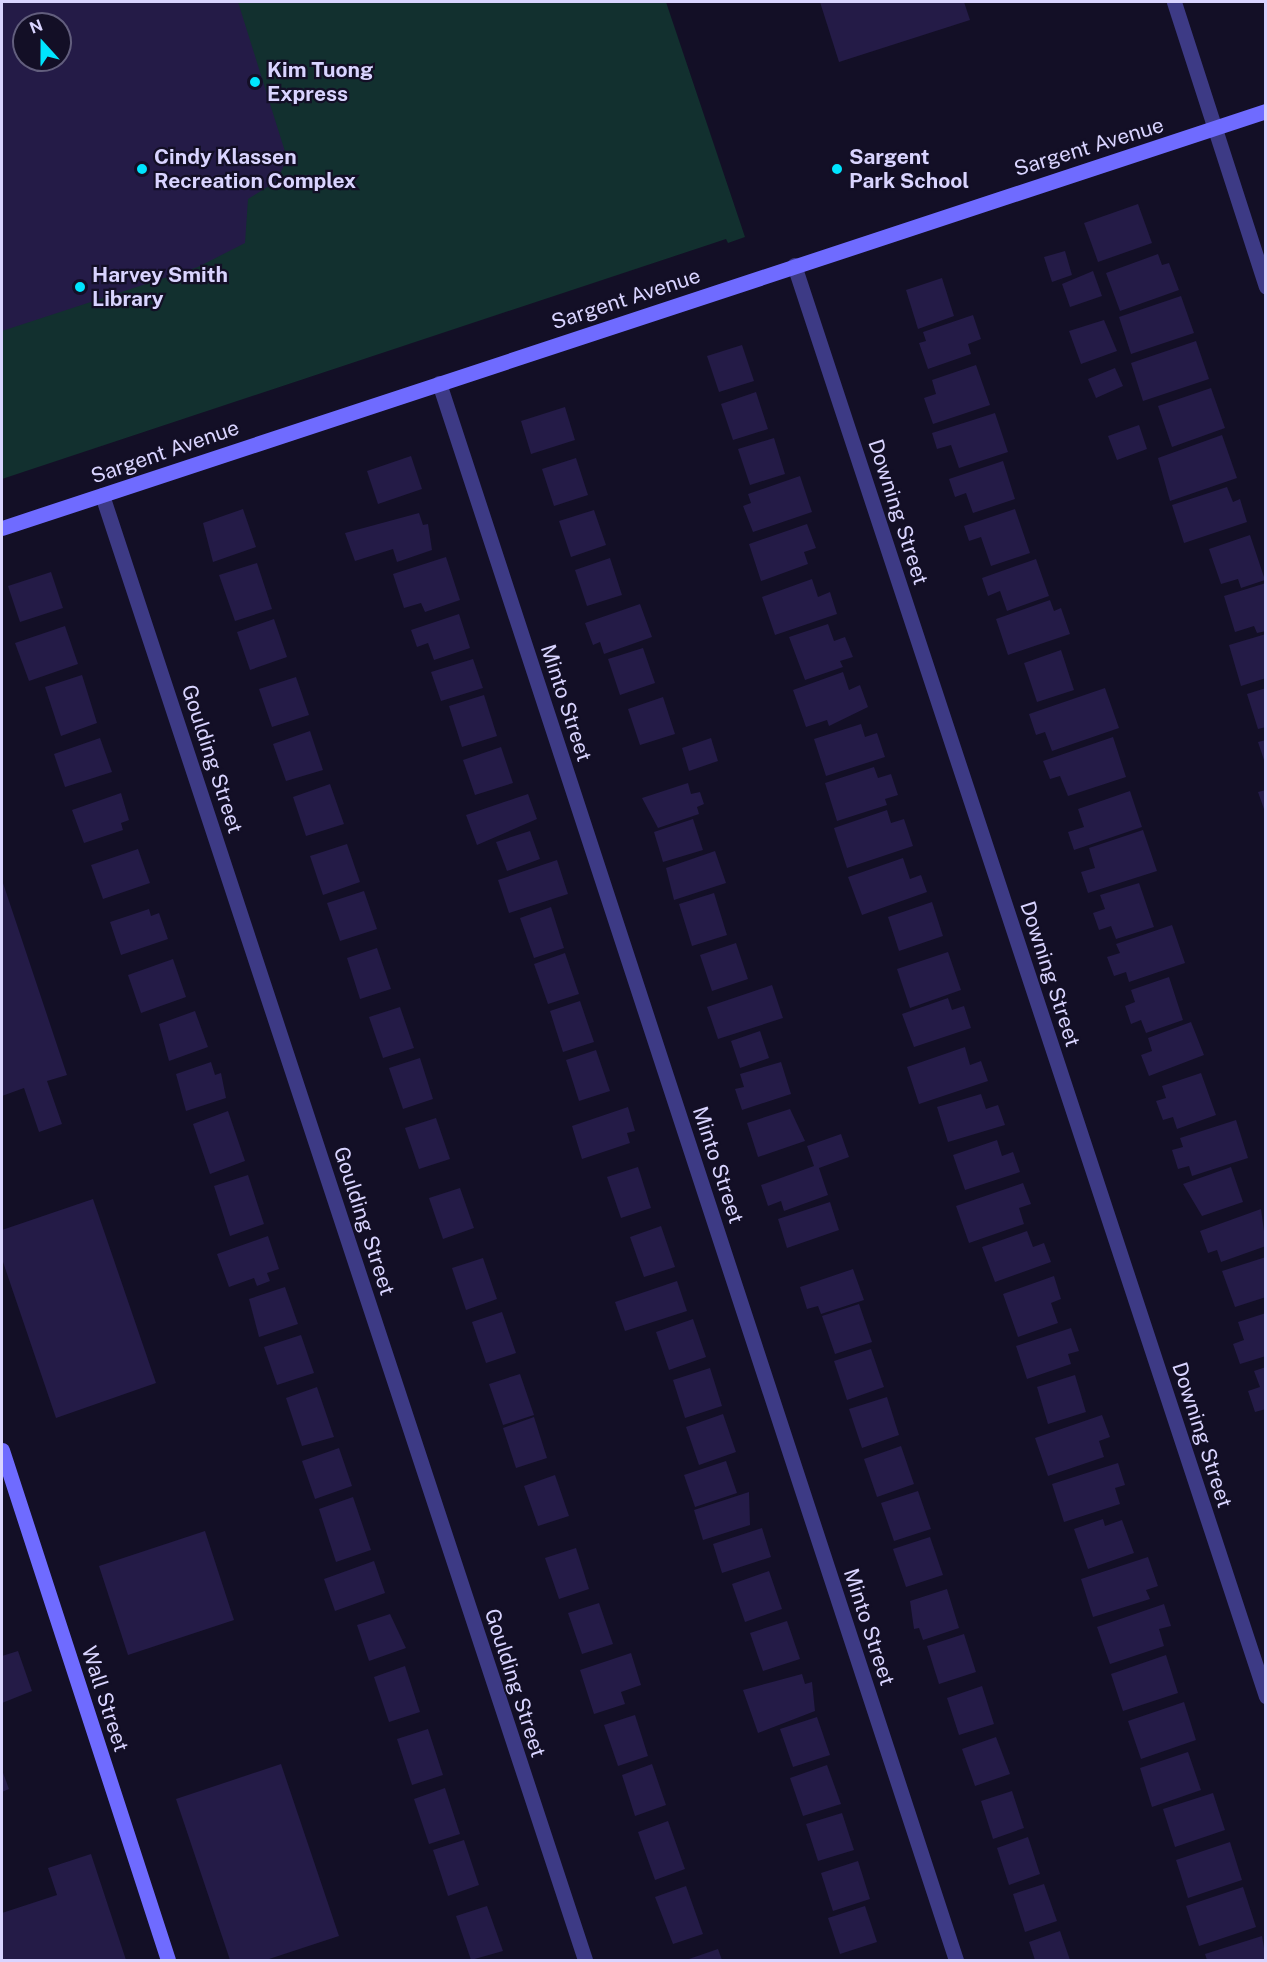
<!DOCTYPE html>
<html>
<head>
<meta charset="utf-8">
<style>
  body { margin:0 }
  #map { position:relative; width:1267px; height:1962px; overflow:hidden; background:#130f26; font-family:"Public Sans",sans-serif }
  div>[style] { position:absolute }
  .green>* { inset:0; background:#12302f }
  .building>* { inset:0; background:#241b47 }
  .minor>* { height:15px; margin:-7.5px; padding:0 7.5px; transform-origin:7.5px; border-radius:7.5px; background:#3d3a85 }
  .secondary>* { height:15px; margin:-7.5px; padding:0 7.5px; transform-origin:7.5px; border-radius:7.5px; background:#6f6bff }
  .dots>* { width:16px; height:16px; translate:-50% -50%; box-sizing:border-box; border:3px solid #130f26; border-radius:50% }
  span { translate:-50% -50%; white-space:nowrap; text-align:center; line-height:1.15; -webkit-text-stroke:4.5px #130f26; paint-order:stroke }
  .poi-label { font-size:21px; color:#d9d4ff; font-weight:700 }
  .left { translate:0 -50%; text-align:left }
  .street-label { font-size:21px; color:#d9d4ff }
  .frame { position:absolute; inset:0; border:3px solid #d9d4ff; pointer-events:none }
  .north { position:absolute; left:12px; top:12px; width:60px; height:60px; box-sizing:border-box; background:#130f26; border:2px solid #625e7d; border-radius:50%; rotate:339deg; font-size:16px; font-weight:700; line-height:24px; text-align:center; color:#d9d4ff }
  .north::after { content:''; display:block; margin:auto; width:21px; height:27px; background:#00e5ff; clip-path:polygon(50% 0,100% 100%,50% 72%,0 100%) }
</style>
</head>
<body>
<div id="map">
  <div class="green">
    <i style="clip-path:polygon(evenodd,2px 2px,666px 2px,745px 237px,728px 243px,726px 239px,2px 479px,2px 2px,24px 24px,60px 24px,60px 60px,24px 60px,24px 24px)"></i>
  </div>
  <div class="building">
    <i style="clip-path:polygon(evenodd,2px 2px,238px 2px,287px 158px,277px 181px,248px 199px,245px 243px,198px 267px,2px 331px,2px 2px,24px 24px,60px 24px,60px 60px,24px 60px,24px 24px)"></i>
    <i style="clip-path:polygon(820px 2px,964px 2px,970px 20px,839px 62px)"></i>
    <i style="clip-path:polygon(1138px 204px,1152px 243px,1098px 262px,1084px 223px)"></i>
    <i style="clip-path:polygon(1065px 251px,1072px 275px,1052px 282px,1044px 257px)"></i>
    <i style="clip-path:polygon(1158px 254px,1162px 265px,1169px 263px,1179px 290px,1120px 311px,1106px 273px)"></i>
    <i style="clip-path:polygon(1093px 271px,1102px 296px,1070px 307px,1062px 284px)"></i>
    <i style="clip-path:polygon(942px 278px,954px 316px,918px 329px,906px 290px)"></i>
    <i style="clip-path:polygon(1181px 296px,1194px 333px,1131px 354px,1119px 317px)"></i>
    <i style="clip-path:polygon(973px 315px,981px 339px,968px 344px,971px 354px,928px 369px,919px 343px,926px 341px,923px 332px)"></i>
    <i style="clip-path:polygon(1104px 320px,1117px 351px,1081px 364px,1069px 331px)"></i>
    <i style="clip-path:polygon(1196px 341px,1209px 379px,1143px 401px,1131px 363px)"></i>
    <i style="clip-path:polygon(742px 345px,754px 381px,719px 392px,707px 356px)"></i>
    <i style="clip-path:polygon(976px 365px,990px 405px,933px 424px,924px 398px,936px 394px,932px 380px)"></i>
    <i style="clip-path:polygon(1115px 368px,1123px 386px,1096px 398px,1088px 379px)"></i>
    <i style="clip-path:polygon(1211px 388px,1225px 428px,1172px 447px,1158px 406px)"></i>
    <i style="clip-path:polygon(756px 392px,768px 429px,733px 440px,721px 404px)"></i>
    <i style="clip-path:polygon(565px 407px,575px 440px,531px 454px,521px 421px)"></i>
    <i style="clip-path:polygon(995px 413px,1008px 452px,959px 468px,951px 445px,937px 449px,932px 433px)"></i>
    <i style="clip-path:polygon(1139px 425px,1147px 449px,1117px 460px,1108px 436px)"></i>
    <i style="clip-path:polygon(1222px 435px,1237px 478px,1170px 501px,1158px 458px)"></i>
    <i style="clip-path:polygon(774px 438px,785px 474px,750px 485px,738px 449px)"></i>
    <i style="clip-path:polygon(411px 456px,422px 489px,378px 504px,367px 471px)"></i>
    <i style="clip-path:polygon(576px 458px,588px 495px,554px 506px,542px 469px)"></i>
    <i style="clip-path:polygon(1003px 461px,1015px 499px,973px 513px,966px 493px,955px 497px,949px 479px)"></i>
    <i style="clip-path:polygon(800px 476px,812px 512px,753px 532px,743px 506px,751px 503px,748px 494px)"></i>
    <i style="clip-path:polygon(1227px 487px,1233px 502px,1240px 499px,1247px 522px,1184px 543px,1172px 505px)"></i>
    <i style="clip-path:polygon(243px 509px,256px 547px,213px 562px,203px 523px)"></i>
    <i style="clip-path:polygon(1015px 509px,1030px 553px,991px 566px,981px 537px,969px 541px,964px 526px)"></i>
    <i style="clip-path:polygon(594px 510px,606px 545px,571px 557px,559px 521px)"></i>
    <i style="clip-path:polygon(419px 513px,423px 525px,428px 524px,432px 550px,397px 562px,393px 549px,355px 561px,345px 533px)"></i>
    <i style="clip-path:polygon(807px 524px,816px 548px,804px 552px,808px 564px,761px 581px,749px 544px)"></i>
    <i style="clip-path:polygon(1250px 535px,1265px 580px,1241px 588px,1238px 579px,1221px 584px,1209px 549px)"></i>
    <i style="clip-path:polygon(446px 557px,460px 600px,425px 612px,421px 603px,404px 608px,393px 574px)"></i>
    <i style="clip-path:polygon(610px 558px,622px 595px,587px 606px,575px 570px)"></i>
    <i style="clip-path:polygon(1036px 559px,1049px 596px,1007px 611px,1000px 591px,988px 596px,982px 578px)"></i>
    <i style="clip-path:polygon(257px 563px,272px 609px,235px 621px,219px 575px)"></i>
    <i style="clip-path:polygon(51px 572px,63px 608px,20px 622px,8px 586px)"></i>
    <i style="clip-path:polygon(812px 579px,818px 597px,830px 592px,837px 614px,775px 635px,762px 597px)"></i>
    <i style="clip-path:polygon(1266px 583px,1266px 631px,1257px 633px,1254px 626px,1235px 632px,1224px 596px)"></i>
    <i style="clip-path:polygon(1050px 600px,1054px 611px,1061px 608px,1070px 634px,1008px 655px,996px 619px)"></i>
    <i style="clip-path:polygon(640px 604px,652px 637px,604px 654px,600px 642px,593px 645px,585px 623px)"></i>
    <i style="clip-path:polygon(459px 614px,470px 648px,434px 660px,428px 643px,417px 647px,411px 630px)"></i>
    <i style="clip-path:polygon(274px 619px,287px 657px,250px 670px,237px 632px)"></i>
    <i style="clip-path:polygon(828px 624px,834px 641px,845px 637px,853px 657px,840px 661px,843px 667px,805px 680px,789px 637px)"></i>
    <i style="clip-path:polygon(65px 626px,78px 664px,29px 681px,15px 643px)"></i>
    <i style="clip-path:polygon(1266px 634px,1266px 678px,1241px 686px,1229px 645px)"></i>
    <i style="clip-path:polygon(643px 648px,655px 683px,620px 695px,608px 659px)"></i>
    <i style="clip-path:polygon(1061px 650px,1074px 690px,1037px 702px,1024px 663px)"></i>
    <i style="clip-path:polygon(473px 659px,483px 688px,441px 701px,431px 672px)"></i>
    <i style="clip-path:polygon(843px 672px,849px 690px,860px 685px,868px 707px,829px 726px,827px 720px,806px 727px,793px 690px)"></i>
    <i style="clip-path:polygon(82px 675px,97px 723px,61px 736px,45px 687px)"></i>
    <i style="clip-path:polygon(296px 677px,309px 715px,272px 727px,259px 689px)"></i>
    <i style="clip-path:polygon(1105px 688px,1119px 728px,1052px 751px,1045px 732px,1036px 735px,1029px 714px)"></i>
    <i style="clip-path:polygon(1266px 688px,1266px 727px,1258px 729px,1247px 694px)"></i>
    <i style="clip-path:polygon(484px 695px,497px 736px,462px 747px,449px 706px)"></i>
    <i style="clip-path:polygon(663px 697px,675px 734px,640px 745px,628px 709px)"></i>
    <i style="clip-path:polygon(861px 724px,865px 737px,877px 733px,885px 757px,826px 776px,814px 739px)"></i>
    <i style="clip-path:polygon(310px 731px,323px 770px,286px 781px,273px 744px)"></i>
    <i style="clip-path:polygon(1113px 737px,1126px 777px,1068px 796px,1060px 776px,1050px 779px,1043px 761px)"></i>
    <i style="clip-path:polygon(100px 738px,112px 772px,65px 787px,54px 754px)"></i>
    <i style="clip-path:polygon(711px 738px,718px 761px,689px 771px,682px 748px)"></i>
    <i style="clip-path:polygon(1266px 740px,1266px 762px,1265px 763px,1258px 742px)"></i>
    <i style="clip-path:polygon(501px 747px,513px 783px,475px 795px,463px 760px)"></i>
    <i style="clip-path:polygon(874px 767px,878px 778px,891px 774px,898px 795px,885px 799px,887px 805px,837px 821px,825px 783px)"></i>
    <i style="clip-path:polygon(688px 783px,691px 794px,700px 792px,704px 804px,697px 807px,699px 814px,658px 828px,642px 798px)"></i>
    <i style="clip-path:polygon(330px 784px,344px 824px,306px 836px,293px 797px)"></i>
    <i style="clip-path:polygon(1266px 790px,1266px 812px,1265px 812px,1258px 792px)"></i>
    <i style="clip-path:polygon(1130px 791px,1142px 827px,1074px 850px,1068px 832px,1084px 827px,1078px 809px)"></i>
    <i style="clip-path:polygon(121px 793px,129px 820px,121px 823px,123px 830px,84px 843px,72px 810px)"></i>
    <i style="clip-path:polygon(528px 794px,537px 819px,477px 845px,466px 815px)"></i>
    <i style="clip-path:polygon(887px 810px,891px 823px,904px 819px,913px 846px,847px 868px,834px 828px)"></i>
    <i style="clip-path:polygon(693px 819px,703px 850px,663px 862px,654px 832px)"></i>
    <i style="clip-path:polygon(1143px 830px,1157px 871px,1088px 893px,1081px 872px,1095px 868px,1089px 848px)"></i>
    <i style="clip-path:polygon(530px 831px,540px 859px,507px 871px,496px 842px)"></i>
    <i style="clip-path:polygon(347px 844px,360px 882px,323px 895px,310px 856px)"></i>
    <i style="clip-path:polygon(138px 849px,150px 883px,103px 899px,91px 865px)"></i>
    <i style="clip-path:polygon(715px 851px,726px 883px,674px 900px,666px 868px)"></i>
    <i style="clip-path:polygon(903px 858px,910px 879px,921px 875px,927px 892px,862px 915px,848px 877px)"></i>
    <i style="clip-path:polygon(557px 860px,568px 894px,509px 913px,498px 880px)"></i>
    <i style="clip-path:polygon(2px 880px,67px 1075px,47px 1081px,62px 1124px,39px 1132px,24px 1088px,2px 1096px)"></i>
    <i style="clip-path:polygon(1139px 883px,1154px 927px,1116px 939px,1111px 926px,1099px 930px,1093px 913px,1105px 909px,1100px 895px)"></i>
    <i style="clip-path:polygon(364px 891px,377px 929px,340px 941px,327px 903px)"></i>
    <i style="clip-path:polygon(714px 893px,727px 935px,692px 946px,679px 904px)"></i>
    <i style="clip-path:polygon(932px 902px,943px 936px,899px 951px,888px 917px)"></i>
    <i style="clip-path:polygon(551px 907px,564px 948px,534px 958px,520px 918px)"></i>
    <i style="clip-path:polygon(149px 909px,151px 916px,159px 913px,168px 939px,121px 955px,110px 922px)"></i>
    <i style="clip-path:polygon(1172px 925px,1185px 963px,1129px 982px,1126px 972px,1114px 976px,1107px 957px,1120px 953px,1116px 944px)"></i>
    <i style="clip-path:polygon(736px 943px,748px 979px,712px 991px,700px 955px)"></i>
    <i style="clip-path:polygon(377px 948px,391px 989px,360px 999px,347px 958px)"></i>
    <i style="clip-path:polygon(948px 952px,961px 990px,910px 1008px,897px 969px)"></i>
    <i style="clip-path:polygon(565px 953px,579px 994px,548px 1004px,534px 964px)"></i>
    <i style="clip-path:polygon(173px 959px,186px 997px,141px 1013px,128px 975px)"></i>
    <i style="clip-path:polygon(1169px 977px,1183px 1020px,1146px 1033px,1141px 1020px,1131px 1024px,1125px 1006px,1135px 1002px,1131px 990px)"></i>
    <i style="clip-path:polygon(772px 985px,783px 1018px,718px 1039px,707px 1007px)"></i>
    <i style="clip-path:polygon(948px 998px,952px 1010px,964px 1006px,971px 1028px,914px 1047px,902px 1014px)"></i>
    <i style="clip-path:polygon(580px 1001px,594px 1042px,563px 1052px,550px 1011px)"></i>
    <i style="clip-path:polygon(400px 1007px,414px 1048px,383px 1058px,369px 1017px)"></i>
    <i style="clip-path:polygon(195px 1011px,208px 1047px,169px 1061px,159px 1024px)"></i>
    <i style="clip-path:polygon(1191px 1022px,1204px 1055px,1149px 1076px,1141px 1055px,1152px 1051px,1148px 1038px)"></i>
    <i style="clip-path:polygon(760px 1031px,769px 1058px,740px 1068px,731px 1041px)"></i>
    <i style="clip-path:polygon(965px 1047px,970px 1065px,981px 1061px,988px 1081px,919px 1104px,907px 1067px)"></i>
    <i style="clip-path:polygon(596px 1050px,610px 1091px,579px 1101px,566px 1060px)"></i>
    <i style="clip-path:polygon(420px 1058px,433px 1099px,403px 1109px,389px 1068px)"></i>
    <i style="clip-path:polygon(211px 1062px,215px 1075px,221px 1073px,226px 1098px,186px 1111px,176px 1074px)"></i>
    <i style="clip-path:polygon(781px 1062px,791px 1094px,742px 1110px,735px 1089px,744px 1087px,740px 1074px)"></i>
    <i style="clip-path:polygon(1201px 1073px,1216px 1115px,1177px 1129px,1173px 1117px,1163px 1120px,1156px 1101px,1166px 1098px,1162px 1086px)"></i>
    <i style="clip-path:polygon(981px 1094px,986px 1109px,998px 1105px,1005px 1125px,948px 1142px,937px 1107px)"></i>
    <i style="clip-path:polygon(628px 1107px,635px 1131px,627px 1133px,630px 1143px,582px 1159px,572px 1126px)"></i>
    <i style="clip-path:polygon(790px 1109px,805px 1141px,758px 1157px,747px 1123px)"></i>
    <i style="clip-path:polygon(228px 1111px,245px 1161px,210px 1174px,193px 1124px)"></i>
    <i style="clip-path:polygon(436px 1118px,450px 1159px,419px 1169px,405px 1128px)"></i>
    <i style="clip-path:polygon(1236px 1120px,1248px 1158px,1192px 1176px,1189px 1166px,1178px 1169px,1172px 1150px,1183px 1147px,1180px 1138px)"></i>
    <i style="clip-path:polygon(841px 1134px,849px 1157px,819px 1168px,828px 1195px,784px 1211px,781px 1201px,768px 1206px,761px 1185px,814px 1166px,807px 1146px)"></i>
    <i style="clip-path:polygon(997px 1140px,1002px 1156px,1013px 1152px,1020px 1172px,965px 1190px,953px 1155px)"></i>
    <i style="clip-path:polygon(638px 1167px,651px 1208px,621px 1218px,607px 1177px)"></i>
    <i style="clip-path:polygon(1231px 1167px,1243px 1202px,1202px 1216px,1183px 1184px)"></i>
    <i style="clip-path:polygon(248px 1175px,264px 1224px,230px 1236px,214px 1186px)"></i>
    <i style="clip-path:polygon(1023px 1183px,1031px 1204px,1019px 1208px,1024px 1224px,969px 1243px,956px 1206px)"></i>
    <i style="clip-path:polygon(460px 1188px,474px 1228px,443px 1239px,429px 1198px)"></i>
    <i style="clip-path:polygon(93px 1199px,156px 1383px,56px 1418px,2px 1259px,2px 1230px)"></i>
    <i style="clip-path:polygon(830px 1202px,839px 1230px,787px 1248px,778px 1219px)"></i>
    <i style="clip-path:polygon(1261px 1209px,1266px 1246px,1221px 1262px,1217px 1250px,1208px 1253px,1200px 1231px)"></i>
    <i style="clip-path:polygon(661px 1226px,675px 1267px,644px 1277px,630px 1237px)"></i>
    <i style="clip-path:polygon(1027px 1231px,1033px 1247px,1044px 1243px,1051px 1262px,995px 1282px,982px 1247px)"></i>
    <i style="clip-path:polygon(268px 1236px,279px 1269px,267px 1273px,270px 1281px,257px 1286px,254px 1278px,229px 1287px,217px 1254px)"></i>
    <i style="clip-path:polygon(1266px 1257px,1266px 1297px,1235px 1307px,1222px 1271px)"></i>
    <i style="clip-path:polygon(483px 1258px,497px 1299px,466px 1310px,452px 1268px)"></i>
    <i style="clip-path:polygon(853px 1269px,864px 1300px,821px 1314px,818px 1306px,807px 1309px,800px 1287px)"></i>
    <i style="clip-path:polygon(1054px 1276px,1061px 1299px,1051px 1303px,1058px 1323px,1018px 1337px,1003px 1294px)"></i>
    <i style="clip-path:polygon(677px 1281px,687px 1311px,625px 1331px,615px 1302px)"></i>
    <i style="clip-path:polygon(285px 1287px,298px 1324px,259px 1337px,249px 1299px)"></i>
    <i style="clip-path:polygon(859px 1304px,872px 1342px,835px 1354px,822px 1316px)"></i>
    <i style="clip-path:polygon(502px 1312px,516px 1353px,486px 1363px,472px 1322px)"></i>
    <i style="clip-path:polygon(1266px 1313px,1266px 1356px,1240px 1364px,1233px 1344px,1244px 1340px,1238px 1322px)"></i>
    <i style="clip-path:polygon(693px 1319px,706px 1357px,669px 1370px,656px 1332px)"></i>
    <i style="clip-path:polygon(1071px 1328px,1079px 1351px,1068px 1354px,1071px 1364px,1027px 1379px,1016px 1346px)"></i>
    <i style="clip-path:polygon(301px 1335px,314px 1373px,277px 1385px,264px 1347px)"></i>
    <i style="clip-path:polygon(871px 1349px,884px 1387px,847px 1400px,834px 1361px)"></i>
    <i style="clip-path:polygon(1266px 1367px,1266px 1409px,1255px 1412px,1248px 1391px,1260px 1387px,1254px 1371px)"></i>
    <i style="clip-path:polygon(710px 1368px,722px 1406px,685px 1418px,673px 1380px)"></i>
    <i style="clip-path:polygon(520px 1374px,534px 1415px,503px 1425px,489px 1384px)"></i>
    <i style="clip-path:polygon(1075px 1375px,1086px 1412px,1048px 1424px,1037px 1387px)"></i>
    <i style="clip-path:polygon(317px 1387px,334px 1437px,302px 1446px,286px 1398px)"></i>
    <i style="clip-path:polygon(887px 1397px,899px 1435px,862px 1448px,849px 1409px)"></i>
    <i style="clip-path:polygon(723px 1414px,736px 1452px,699px 1465px,686px 1427px)"></i>
    <i style="clip-path:polygon(1102px 1415px,1110px 1437px,1099px 1441px,1104px 1457px,1048px 1476px,1035px 1438px)"></i>
    <i style="clip-path:polygon(534px 1417px,547px 1458px,516px 1468px,503px 1428px)"></i>
    <i style="clip-path:polygon(901px 1446px,914px 1484px,877px 1497px,864px 1459px)"></i>
    <i style="clip-path:polygon(339px 1448px,352px 1486px,315px 1499px,302px 1461px)"></i>
    <i style="clip-path:polygon(726px 1461px,737px 1493px,695px 1507px,684px 1475px)"></i>
    <i style="clip-path:polygon(1118px 1463px,1125px 1485px,1115px 1488px,1120px 1504px,1064px 1522px,1052px 1484px)"></i>
    <i style="clip-path:polygon(555px 1475px,569px 1516px,538px 1526px,524px 1486px)"></i>
    <i style="clip-path:polygon(918px 1491px,931px 1529px,894px 1541px,881px 1503px)"></i>
    <i style="clip-path:polygon(749px 1492px,750px 1525px,703px 1540px,694px 1510px)"></i>
    <i style="clip-path:polygon(353px 1497px,371px 1550px,336px 1562px,319px 1509px)"></i>
    <i style="clip-path:polygon(1103px 1519px,1105px 1526px,1122px 1520px,1134px 1553px,1088px 1569px,1074px 1529px)"></i>
    <i style="clip-path:polygon(762px 1528px,771px 1557px,722px 1573px,713px 1544px)"></i>
    <i style="clip-path:polygon(205px 1531px,234px 1620px,128px 1655px,99px 1566px)"></i>
    <i style="clip-path:polygon(930px 1537px,943px 1575px,906px 1587px,893px 1549px)"></i>
    <i style="clip-path:polygon(576px 1548px,589px 1589px,559px 1599px,545px 1558px)"></i>
    <i style="clip-path:polygon(1148px 1557px,1158px 1586px,1146px 1590px,1150px 1599px,1093px 1617px,1081px 1579px)"></i>
    <i style="clip-path:polygon(374px 1561px,385px 1593px,335px 1611px,324px 1579px)"></i>
    <i style="clip-path:polygon(769px 1571px,782px 1609px,745px 1622px,732px 1584px)"></i>
    <i style="clip-path:polygon(947px 1589px,959px 1628px,923px 1640px,919px 1628px,914px 1629px,910px 1601px)"></i>
    <i style="clip-path:polygon(599px 1603px,613px 1644px,582px 1654px,568px 1613px)"></i>
    <i style="clip-path:polygon(1164px 1604px,1171px 1626px,1159px 1629px,1164px 1646px,1110px 1664px,1097px 1627px)"></i>
    <i style="clip-path:polygon(390px 1614px,406px 1648px,369px 1661px,357px 1625px)"></i>
    <i style="clip-path:polygon(787px 1621px,800px 1659px,763px 1671px,750px 1633px)"></i>
    <i style="clip-path:polygon(964px 1634px,976px 1672px,939px 1684px,927px 1646px)"></i>
    <i style="clip-path:polygon(18px 1651px,32px 1691px,2px 1703px,2px 1656px)"></i>
    <i style="clip-path:polygon(631px 1653px,641px 1685px,621px 1692px,625px 1704px,594px 1714px,580px 1670px)"></i>
    <i style="clip-path:polygon(1166px 1655px,1178px 1693px,1123px 1711px,1111px 1674px)"></i>
    <i style="clip-path:polygon(405px 1666px,420px 1712px,389px 1722px,374px 1677px)"></i>
    <i style="clip-path:polygon(802px 1674px,805px 1684px,812px 1682px,815px 1711px,758px 1733px,743px 1690px)"></i>
    <i style="clip-path:polygon(982px 1686px,994px 1724px,959px 1735px,947px 1698px)"></i>
    <i style="clip-path:polygon(1184px 1702px,1196px 1740px,1141px 1759px,1128px 1721px)"></i>
    <i style="clip-path:polygon(635px 1715px,648px 1756px,618px 1766px,604px 1725px)"></i>
    <i style="clip-path:polygon(817px 1717px,830px 1755px,793px 1767px,780px 1729px)"></i>
    <i style="clip-path:polygon(428px 1729px,443px 1775px,412px 1785px,397px 1739px)"></i>
    <i style="clip-path:polygon(996px 1737px,1010px 1774px,975px 1786px,962px 1749px)"></i>
    <i style="clip-path:polygon(1188px 1752px,1201px 1790px,1152px 1807px,1140px 1768px)"></i>
    <i style="clip-path:polygon(281px 1764px,339px 1936px,266px 1960px,230px 1960px,176px 1799px)"></i>
    <i style="clip-path:polygon(652px 1764px,666px 1805px,635px 1816px,622px 1775px)"></i>
    <i style="clip-path:polygon(827px 1765px,841px 1804px,803px 1816px,790px 1778px)"></i>
    <i style="clip-path:polygon(2px 1770px,9px 1789px,2px 1792px)"></i>
    <i style="clip-path:polygon(445px 1788px,460px 1834px,429px 1844px,414px 1799px)"></i>
    <i style="clip-path:polygon(1012px 1791px,1024px 1828px,993px 1839px,981px 1801px)"></i>
    <i style="clip-path:polygon(1213px 1793px,1225px 1830px,1175px 1847px,1163px 1809px)"></i>
    <i style="clip-path:polygon(842px 1813px,854px 1850px,818px 1861px,806px 1824px)"></i>
    <i style="clip-path:polygon(668px 1821px,685px 1869px,655px 1880px,638px 1832px)"></i>
    <i style="clip-path:polygon(1028px 1837px,1040px 1874px,1009px 1885px,997px 1848px)"></i>
    <i style="clip-path:polygon(464px 1840px,479px 1885px,448px 1896px,433px 1850px)"></i>
    <i style="clip-path:polygon(1230px 1842px,1242px 1880px,1188px 1898px,1176px 1860px)"></i>
    <i style="clip-path:polygon(91px 1854px,126px 1960px,2px 1960px,2px 1913px,57px 1895px,48px 1868px)"></i>
    <i style="clip-path:polygon(858px 1861px,870px 1899px,833px 1911px,821px 1873px)"></i>
    <i style="clip-path:polygon(1044px 1884px,1057px 1921px,1025px 1932px,1013px 1894px)"></i>
    <i style="clip-path:polygon(686px 1886px,703px 1934px,673px 1944px,655px 1897px)"></i>
    <i style="clip-path:polygon(1243px 1887px,1256px 1927px,1199px 1946px,1186px 1906px)"></i>
    <i style="clip-path:polygon(487px 1906px,503px 1951px,471px 1960px,456px 1916px)"></i>
    <i style="clip-path:polygon(865px 1906px,877px 1942px,840px 1954px,828px 1918px)"></i>
    <i style="clip-path:polygon(1060px 1931px,1070px 1960px,1035px 1960px,1029px 1942px)"></i>
    <i style="clip-path:polygon(1262px 1936px,1266px 1960px,1207px 1960px,1205px 1954px)"></i>
    <i style="clip-path:polygon(718px 1949px,722px 1960px,686px 1960px)"></i>
  </div>
  <div class="minor">
    <i style="left:1174px;top:2px;width:299px;rotate:72.1deg"></i>
    <i style="left:794px;top:265px;width:1507px;rotate:71.75deg"></i>
    <i style="left:439px;top:383px;width:1660px;rotate:71.85deg"></i>
    <i style="left:102px;top:495px;width:1543px;rotate:71.75deg"></i>
  </div>
  <div class="secondary">
    <i style="left:2px;top:528px;width:1331px;rotate:-18.26deg"></i>
    <i style="left:2px;top:1450px;width:536px;rotate:71.97deg"></i>
  </div>
  <div class="dots">
    <i style="left:255px;top:82px;background:#00e5ff"></i>
    <i style="left:142px;top:169px;background:#00e5ff"></i>
    <i style="left:837px;top:169px;background:#00e5ff"></i>
    <i style="left:80px;top:287px;background:#00e5ff"></i>
  </div>
  <div class="poi-label">
    <span class="left" style="left:267px;top:82px">Kim Tuong<br>Express</span>
    <span class="left" style="left:154px;top:169px">Cindy Klassen<br>Recreation Complex</span>
    <span class="left" style="left:849px;top:169px">Sargent<br>Park School</span>
    <span class="left" style="left:92px;top:287px">Harvey Smith<br>Library</span>
  </div>
  <div class="street-label">
    <span style="left:1089px;top:147px;rotate:-17deg">Sargent Avenue</span>
    <span style="left:626px;top:299px;rotate:-18deg">Sargent Avenue</span>
    <span style="left:165px;top:452px;rotate:-19deg">Sargent Avenue</span>
    <span style="left:898px;top:512px;rotate:72deg">Downing Street</span>
    <span style="left:566px;top:703px;rotate:72deg">Minto Street</span>
    <span style="left:212px;top:759px;rotate:72deg">Goulding Street</span>
    <span style="left:1050px;top:974px;rotate:72deg">Downing Street</span>
    <span style="left:718px;top:1165px;rotate:72deg">Minto Street</span>
    <span style="left:364px;top:1221px;rotate:72deg">Goulding Street</span>
    <span style="left:1202px;top:1435px;rotate:72deg">Downing Street</span>
    <span style="left:869px;top:1627px;rotate:72deg">Minto Street</span>
    <span style="left:515px;top:1683px;rotate:72deg">Goulding Street</span>
    <span style="left:105px;top:1699px;rotate:72deg">Wall Street</span>
  </div>
  <div class="frame"></div>
  <div class="north">N</div>
</div>
</body>
</html>
